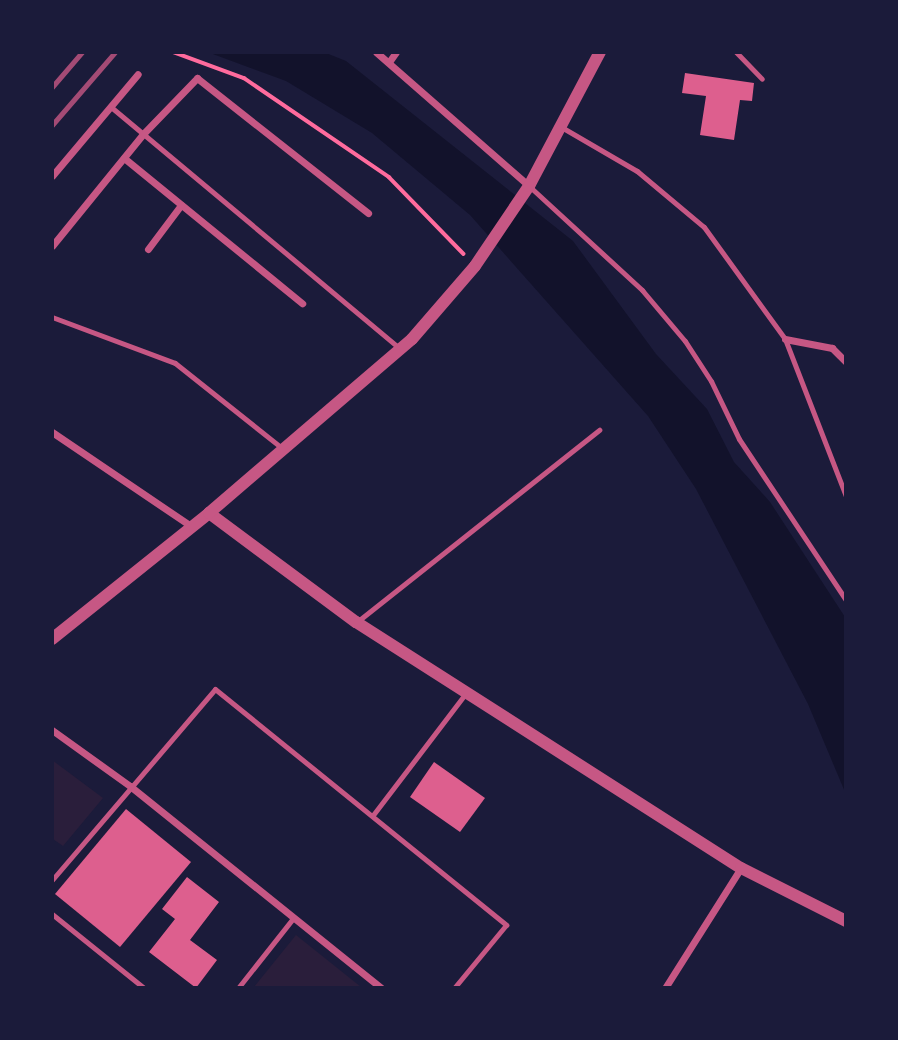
<!DOCTYPE html>
<html>
<head>
<meta charset="utf-8">
<style>
  body { margin:0 }
  #map { position:relative; width:898px; height:1040px; overflow:hidden; background:#1b1b3a; font-family:Figtree,sans-serif }
  div>[style] { position:absolute }
  .green>* { inset:0; background:#2a1e3b }
  .water>* { inset:0; background:#12122b }
  .building>* { inset:0; background:#dd5f8e }
  .path>* { height:3.5px; margin:-1.75px; padding:0 1.75px; transform-origin:1.75px; border-radius:1.75px; background:#ff6b9d }
  .service>* { height:5px; margin:-2.5px; padding:0 2.5px; transform-origin:2.5px; border-radius:2.5px; background:#c65784 }
  .minor>* { height:7px; margin:-3.5px; padding:0 3.5px; transform-origin:3.5px; border-radius:3.5px; background:#c65784 }
  .tertiary>* { height:12px; margin:-6px; padding:0 6px; transform-origin:6px; border-radius:6px; background:#c65784 }
  .rail>* { height:5px; margin:-2.5px; padding:0 2.5px; transform-origin:2.5px; border-radius:2.5px; background:#a44b75 }
  span { translate:-50% -50%; white-space:nowrap; text-align:center; line-height:1.15; -webkit-text-stroke:7px #1b1b3a; paint-order:stroke }
  .frame { position:absolute; inset:0; border:54px solid #1b1b3a; pointer-events:none }
</style>
</head>
<body>
<div id="map">
  <div class="green">
    <i style="clip-path:polygon(52px 760px,103px 798px,63px 846px,53px 839px)"></i>
    <i style="clip-path:polygon(296px 935px,361px 987px,254px 987px)"></i>
  </div>
  <div class="water">
    <i style="clip-path:polygon(210px 53px,326px 53px,346px 61px,573px 241px,656px 354px,707px 409px,734px 462px,770px 502px,845px 617px,845px 792px,808px 704px,696px 489px,648px 416px,470px 215px,372px 133px,286px 81px)"></i>
  </div>
  <div class="building">
    <i style="clip-path:polygon(685px 73px,754px 83px,752px 101px,740px 100px,734px 140px,700px 135px,706px 96px,682px 93px)"></i>
    <i style="clip-path:polygon(434px 762px,485px 798px,460px 832px,410px 797px)"></i>
    <i style="clip-path:polygon(126px 809px,191px 862px,120px 947px,55px 894px)"></i>
    <i style="clip-path:polygon(187px 877px,219px 902px,190px 940px,217px 960px,196px 988px,149px 952px,175px 919px,162px 909px)"></i>
  </div>
  <div class="path">
    <i style="left:173px;top:52px;width:76px;rotate:20.1deg"></i>
    <i style="left:244px;top:78px;width:176px;rotate:34.3deg"></i>
    <i style="left:389px;top:177px;width:107px;rotate:45.8deg"></i>
  </div>
  <div class="service">
    <i style="left:736px;top:52px;width:37px;rotate:46deg"></i>
    <i style="left:111px;top:107px;width:377px;rotate:39.9deg"></i>
    <i style="left:563px;top:128px;width:86px;rotate:30.2deg"></i>
    <i style="left:637px;top:171px;width:87px;rotate:39.9deg"></i>
    <i style="left:704px;top:227px;width:138px;rotate:54.1deg"></i>
    <i style="left:785px;top:339px;width:168px;rotate:68.8deg"></i>
    <i style="left:529px;top:186px;width:154px;rotate:42.6deg"></i>
    <i style="left:642px;top:290px;width:67px;rotate:49.9deg"></i>
    <i style="left:685px;top:341px;width:48px;rotate:57deg"></i>
    <i style="left:711px;top:381px;width:64px;rotate:64.2deg"></i>
    <i style="left:739px;top:439px;width:193px;rotate:56.4deg"></i>
    <i style="left:52px;top:317px;width:131px;rotate:20.5deg"></i>
    <i style="left:175px;top:363px;width:138px;rotate:38.5deg"></i>
    <i style="left:358px;top:621px;width:308px;rotate:-38.4deg"></i>
    <i style="left:373px;top:815px;width:153px;rotate:-52.7deg"></i>
    <i style="left:52px;top:880px;width:251px;rotate:-49.5deg"></i>
    <i style="left:215px;top:689px;width:375px;rotate:39deg"></i>
    <i style="left:506px;top:925px;width:82px;rotate:129.5deg"></i>
    <i style="left:52px;top:914px;width:118px;rotate:38.8deg"></i>
    <i style="left:238px;top:988px;width:90px;rotate:-51.7deg"></i>
  </div>
  <div class="minor">
    <i style="left:376px;top:52px;width:203px;rotate:41.2deg"></i>
    <i style="left:389px;top:62px;width:12px;rotate:-55deg"></i>
    <i style="left:124px;top:158px;width:230px;rotate:39.2deg"></i>
    <i style="left:52px;top:176px;width:133px;rotate:-49.9deg"></i>
    <i style="left:52px;top:246px;width:144px;rotate:-50.9deg"></i>
    <i style="left:143px;top:134px;width:78px;rotate:-46deg"></i>
    <i style="left:197px;top:78px;width:218px;rotate:38.3deg"></i>
    <i style="left:148px;top:249px;width:55px;rotate:-53.1deg"></i>
    <i style="left:785px;top:339px;width:48px;rotate:10.8deg"></i>
    <i style="left:832px;top:348px;width:20px;rotate:45deg"></i>
    <i style="left:52px;top:432px;width:168px;rotate:34.1deg"></i>
    <i style="left:52px;top:730px;width:96px;rotate:35.7deg"></i>
    <i style="left:130px;top:786px;width:322px;rotate:38.8deg"></i>
    <i style="left:665px;top:988px;width:142px;rotate:-57.7deg"></i>
  </div>
  <div class="tertiary">
    <i style="left:209px;top:513px;width:183px;rotate:36.6deg"></i>
    <i style="left:356px;top:622px;width:457px;rotate:32.6deg"></i>
    <i style="left:741px;top:868px;width:118px;rotate:26.8deg"></i>
    <i style="left:52px;top:639px;width:201px;rotate:-38.7deg"></i>
    <i style="left:209px;top:513px;width:267px;rotate:-40.6deg"></i>
    <i style="left:412px;top:339px;width:96px;rotate:-49.2deg"></i>
    <i style="left:475px;top:266px;width:97px;rotate:-56deg"></i>
    <i style="left:529px;top:186px;width:152px;rotate:-62.1deg"></i>
  </div>
  <div class="rail">
    <i style="left:52px;top:87px;width:46px;rotate:-49.4deg"></i>
    <i style="left:52px;top:125px;width:96px;rotate:-49.2deg"></i>
  </div>
  <div class="frame"></div>
</div>
</body>
</html>
